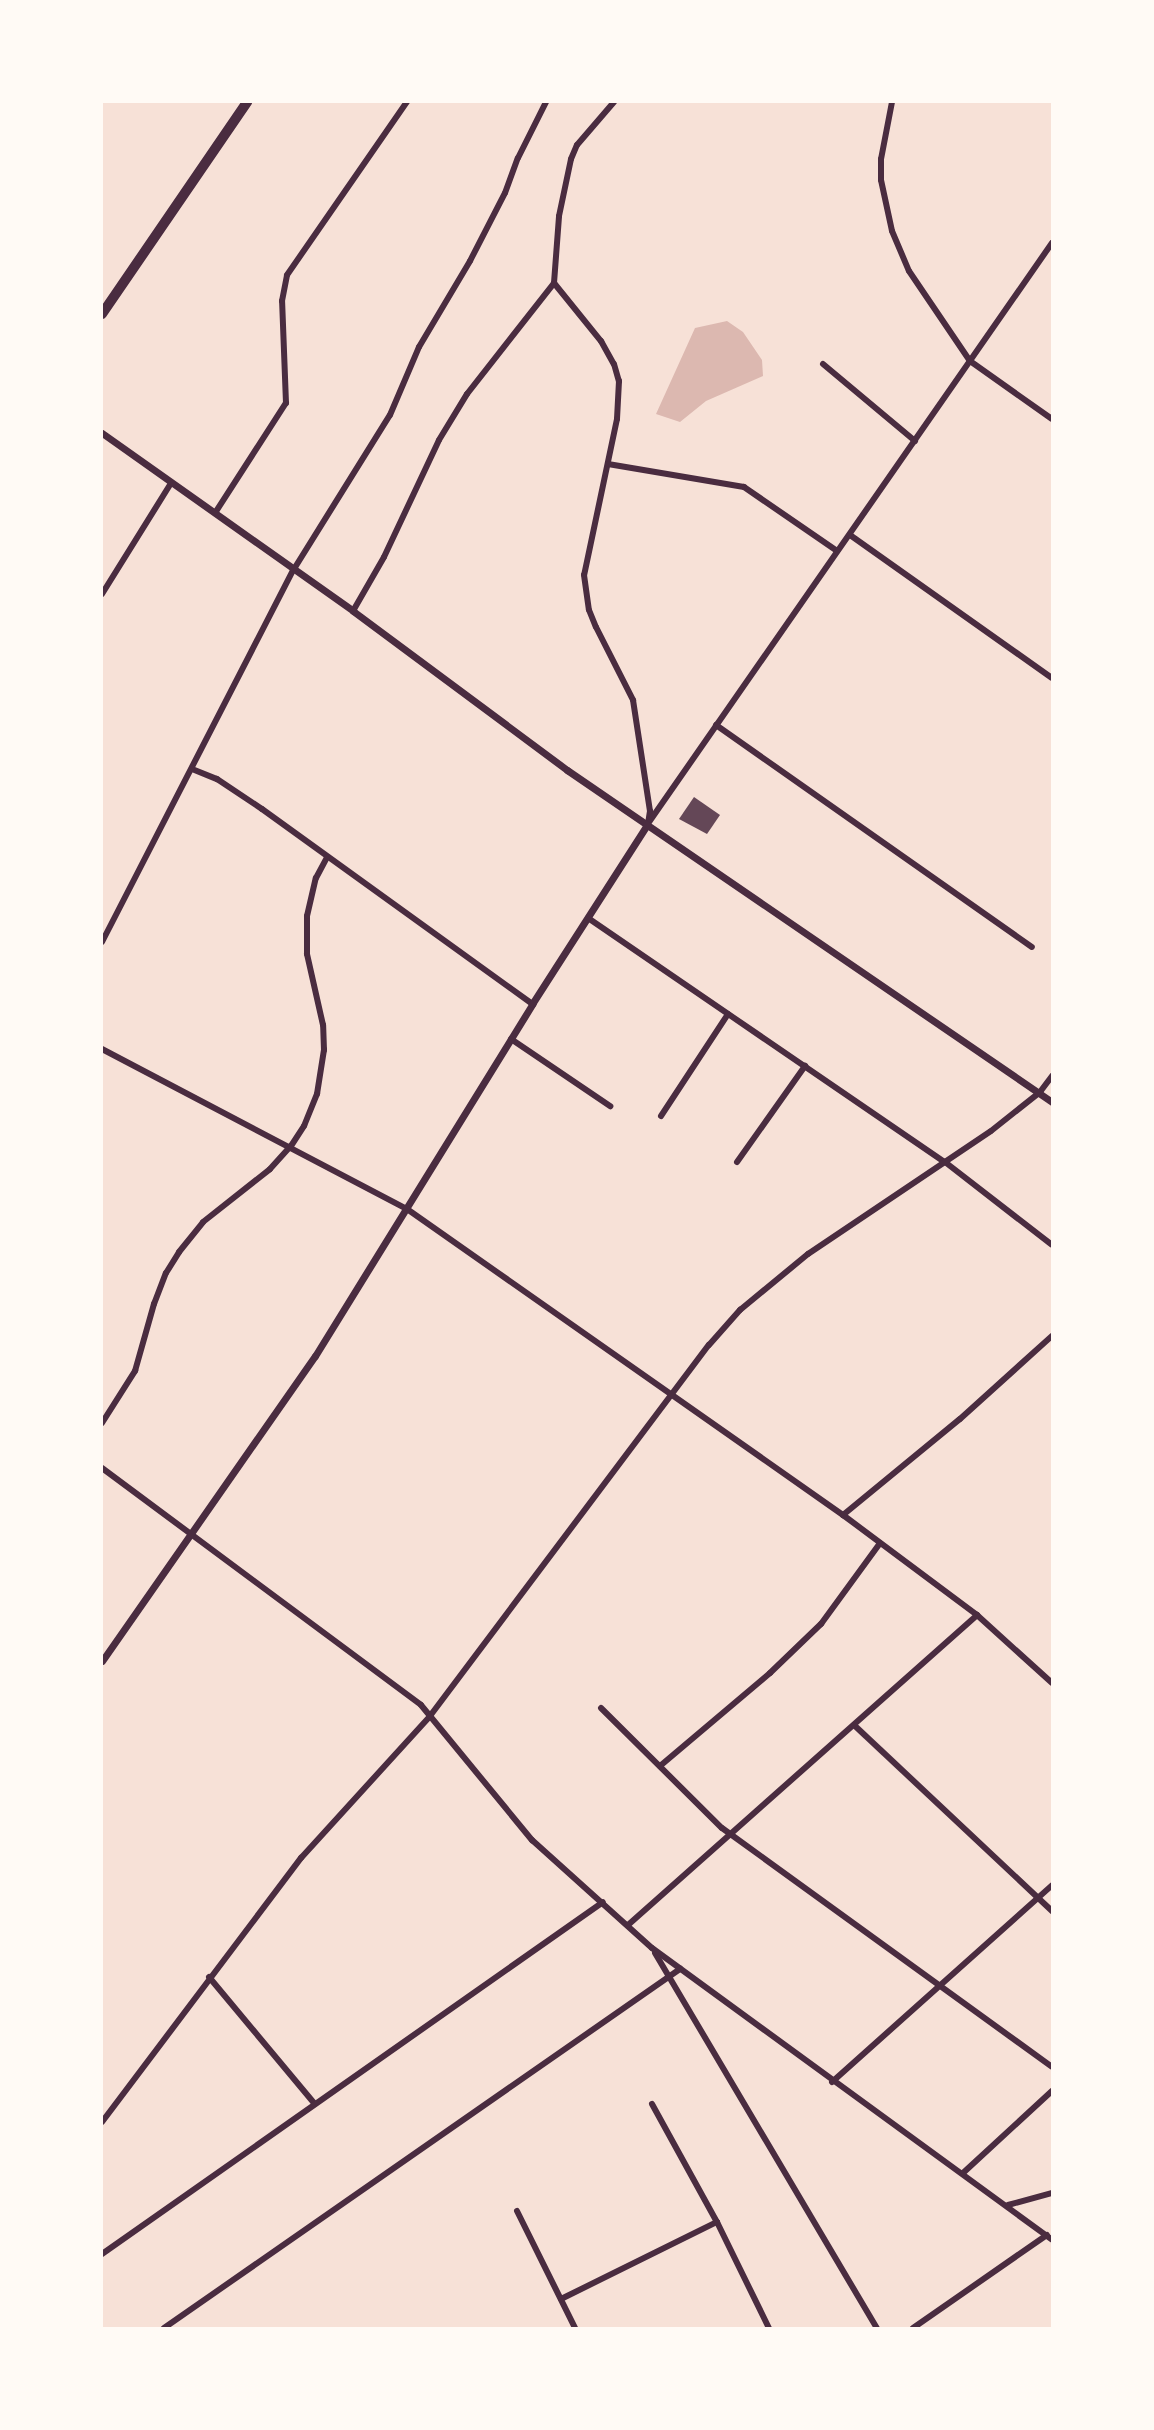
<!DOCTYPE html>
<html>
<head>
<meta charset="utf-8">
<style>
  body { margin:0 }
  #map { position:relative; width:1154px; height:2430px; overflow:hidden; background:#f7e1d7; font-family:Barlow,sans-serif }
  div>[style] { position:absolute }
  .water>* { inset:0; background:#dcb8b0 }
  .building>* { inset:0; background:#644757 }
  .minor>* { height:6px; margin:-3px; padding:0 3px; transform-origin:3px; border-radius:3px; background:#4a2c40 }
  .tertiary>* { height:7px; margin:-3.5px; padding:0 3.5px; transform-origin:3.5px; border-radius:3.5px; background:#4a2c40 }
  .primary>* { height:10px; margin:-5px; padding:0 5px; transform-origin:5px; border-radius:5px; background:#4a2c40 }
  span { translate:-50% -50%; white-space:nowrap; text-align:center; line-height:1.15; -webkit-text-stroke:7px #fffaf5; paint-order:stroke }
  .frame { position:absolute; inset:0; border:103px solid #fffaf5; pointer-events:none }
</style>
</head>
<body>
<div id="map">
  <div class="water">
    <i style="clip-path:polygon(727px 321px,743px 332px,762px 360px,763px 376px,706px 401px,680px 422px,656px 414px,695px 328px)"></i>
  </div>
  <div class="building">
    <i style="clip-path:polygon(694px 797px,720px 815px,707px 834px,679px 819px)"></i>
  </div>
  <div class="minor">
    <i style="left:892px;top:102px;width:58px;rotate:100.9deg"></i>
    <i style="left:881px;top:159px;width:21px;rotate:90deg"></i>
    <i style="left:881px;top:180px;width:52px;rotate:77.8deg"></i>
    <i style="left:892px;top:231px;width:43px;rotate:67deg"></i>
    <i style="left:909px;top:271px;width:109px;rotate:55.9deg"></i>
    <i style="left:970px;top:361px;width:100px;rotate:35.3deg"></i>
    <i style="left:554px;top:283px;width:75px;rotate:51deg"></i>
    <i style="left:601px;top:341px;width:26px;rotate:61deg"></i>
    <i style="left:614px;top:364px;width:18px;rotate:74deg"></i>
    <i style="left:619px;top:381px;width:38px;rotate:93deg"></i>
    <i style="left:617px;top:419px;width:159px;rotate:101.9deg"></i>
    <i style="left:584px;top:575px;width:35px;rotate:82deg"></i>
    <i style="left:589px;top:610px;width:18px;rotate:68deg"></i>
    <i style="left:596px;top:627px;width:82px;rotate:63.1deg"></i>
    <i style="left:633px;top:700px;width:112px;rotate:81.3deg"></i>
    <i style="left:650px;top:811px;width:12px;rotate:99deg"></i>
    <i style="left:823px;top:364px;width:120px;rotate:39.9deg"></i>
    <i style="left:608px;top:464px;width:138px;rotate:9.6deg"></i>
    <i style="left:744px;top:487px;width:113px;rotate:34.5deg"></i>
    <i style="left:215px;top:513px;width:131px;rotate:-57.2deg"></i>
    <i style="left:286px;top:403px;width:102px;rotate:-92.2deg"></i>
    <i style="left:282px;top:301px;width:26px;rotate:-79deg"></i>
    <i style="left:287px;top:275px;width:211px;rotate:-55.3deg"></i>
    <i style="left:850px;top:535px;width:247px;rotate:35.3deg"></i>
    <i style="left:102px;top:594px;width:131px;rotate:-58.1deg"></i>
    <i style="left:353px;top:611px;width:62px;rotate:-60.1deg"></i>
    <i style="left:384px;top:557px;width:129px;rotate:-64.8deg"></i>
    <i style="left:439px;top:440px;width:54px;rotate:-58.7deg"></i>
    <i style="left:467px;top:394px;width:141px;rotate:-51.9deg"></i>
    <i style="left:554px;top:283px;width:67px;rotate:-85.7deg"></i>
    <i style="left:559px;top:216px;width:58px;rotate:-78.1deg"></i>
    <i style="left:571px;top:159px;width:15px;rotate:-67deg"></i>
    <i style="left:577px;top:145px;width:57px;rotate:-49.3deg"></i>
    <i style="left:716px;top:725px;width:386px;rotate:35.1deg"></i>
    <i style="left:192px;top:769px;width:27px;rotate:22deg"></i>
    <i style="left:217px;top:779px;width:54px;rotate:33.7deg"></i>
    <i style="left:262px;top:809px;width:333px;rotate:35.8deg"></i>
    <i style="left:647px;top:825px;width:709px;rotate:-55.17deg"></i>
    <i style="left:588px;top:918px;width:432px;rotate:34.4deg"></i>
    <i style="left:945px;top:1162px;width:135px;rotate:37.8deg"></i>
    <i style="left:102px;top:942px;width:420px;rotate:-62.8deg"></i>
    <i style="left:294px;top:569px;width:181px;rotate:-58.1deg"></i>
    <i style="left:390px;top:415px;width:74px;rotate:-66.9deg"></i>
    <i style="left:419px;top:347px;width:100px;rotate:-59.3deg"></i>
    <i style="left:470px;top:261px;width:76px;rotate:-62.8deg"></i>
    <i style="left:505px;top:193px;width:37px;rotate:-70deg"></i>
    <i style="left:518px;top:158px;width:63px;rotate:-63.4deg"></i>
    <i style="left:511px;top:1039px;width:120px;rotate:34.1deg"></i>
    <i style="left:102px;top:1049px;width:344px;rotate:27.7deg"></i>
    <i style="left:407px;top:1209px;width:533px;rotate:35.06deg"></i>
    <i style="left:843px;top:1515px;width:167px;rotate:36.7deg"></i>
    <i style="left:977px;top:1615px;width:101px;rotate:42.2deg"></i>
    <i style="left:661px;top:1116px;width:122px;rotate:-56.7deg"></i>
    <i style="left:737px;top:1162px;width:118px;rotate:-54.7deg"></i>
    <i style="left:102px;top:1423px;width:62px;rotate:-57.6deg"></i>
    <i style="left:135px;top:1371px;width:70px;rotate:-74.2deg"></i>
    <i style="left:154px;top:1304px;width:33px;rotate:-69deg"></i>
    <i style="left:166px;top:1273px;width:25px;rotate:-58deg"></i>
    <i style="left:179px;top:1252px;width:38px;rotate:-51deg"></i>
    <i style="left:203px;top:1222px;width:85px;rotate:-38.3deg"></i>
    <i style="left:270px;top:1169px;width:31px;rotate:-48deg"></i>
    <i style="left:291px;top:1146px;width:24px;rotate:-57deg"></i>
    <i style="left:304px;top:1126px;width:35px;rotate:-68deg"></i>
    <i style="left:317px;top:1094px;width:45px;rotate:-81deg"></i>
    <i style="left:324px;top:1050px;width:25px;rotate:-92deg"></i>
    <i style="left:323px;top:1025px;width:73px;rotate:-102.7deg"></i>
    <i style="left:307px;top:954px;width:38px;rotate:-90deg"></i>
    <i style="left:307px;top:916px;width:39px;rotate:-77deg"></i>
    <i style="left:316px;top:878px;width:24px;rotate:-62deg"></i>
    <i style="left:102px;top:1468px;width:397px;rotate:36.6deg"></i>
    <i style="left:421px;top:1705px;width:175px;rotate:50.6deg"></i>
    <i style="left:532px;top:1840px;width:161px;rotate:42deg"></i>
    <i style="left:652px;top:1948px;width:495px;rotate:36.1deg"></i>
    <i style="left:843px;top:1515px;width:151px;rotate:-39.4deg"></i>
    <i style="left:960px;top:1419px;width:124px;rotate:-42.1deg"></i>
    <i style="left:601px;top:1708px;width:170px;rotate:44.8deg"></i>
    <i style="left:722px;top:1828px;width:407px;rotate:35.9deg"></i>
    <i style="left:854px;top:1725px;width:272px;rotate:43.2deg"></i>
    <i style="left:660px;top:1766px;width:144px;rotate:-40.2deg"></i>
    <i style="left:770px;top:1673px;width:71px;rotate:-43.9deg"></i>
    <i style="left:821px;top:1624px;width:100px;rotate:-53.9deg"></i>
    <i style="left:628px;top:1925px;width:467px;rotate:-41.6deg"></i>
    <i style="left:655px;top:1953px;width:436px;rotate:59.4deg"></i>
    <i style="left:209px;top:1977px;width:165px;rotate:50.2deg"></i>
    <i style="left:832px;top:2082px;width:295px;rotate:-41.8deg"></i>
    <i style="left:652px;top:2104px;width:135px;rotate:61.2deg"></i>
    <i style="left:717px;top:2222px;width:118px;rotate:63.9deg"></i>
    <i style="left:102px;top:2122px;width:331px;rotate:-53deg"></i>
    <i style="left:301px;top:1858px;width:192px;rotate:-47.7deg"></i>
    <i style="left:430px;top:1716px;width:464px;rotate:-53.1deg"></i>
    <i style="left:709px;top:1345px;width:47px;rotate:-48.5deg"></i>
    <i style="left:740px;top:1310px;width:88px;rotate:-39.5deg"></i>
    <i style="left:808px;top:1254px;width:220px;rotate:-33.9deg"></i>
    <i style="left:991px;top:1131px;width:63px;rotate:-38.5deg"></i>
    <i style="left:1040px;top:1092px;width:20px;rotate:-53deg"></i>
    <i style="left:963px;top:2173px;width:121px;rotate:-42.7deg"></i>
    <i style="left:1008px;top:2205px;width:46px;rotate:-15.3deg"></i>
    <i style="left:517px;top:2211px;width:131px;rotate:63.6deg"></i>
    <i style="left:102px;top:2254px;width:612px;rotate:-35.09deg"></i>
    <i style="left:561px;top:2299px;width:174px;rotate:-26.3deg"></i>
    <i style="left:164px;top:2328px;width:629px;rotate:-34.83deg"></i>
    <i style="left:913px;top:2328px;width:163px;rotate:-34.8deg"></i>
  </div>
  <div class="tertiary">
    <i style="left:102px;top:433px;width:308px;rotate:35.3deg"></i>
    <i style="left:353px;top:611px;width:267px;rotate:36.6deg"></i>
    <i style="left:567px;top:770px;width:588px;rotate:34.39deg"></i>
    <i style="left:102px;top:1661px;width:372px;rotate:-55.1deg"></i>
    <i style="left:315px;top:1356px;width:414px;rotate:-58.3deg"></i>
    <i style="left:532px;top:1004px;width:213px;rotate:-57.3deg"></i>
  </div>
  <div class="primary">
    <i style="left:102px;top:314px;width:257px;rotate:-55.6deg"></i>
  </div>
  <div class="frame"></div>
</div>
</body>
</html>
